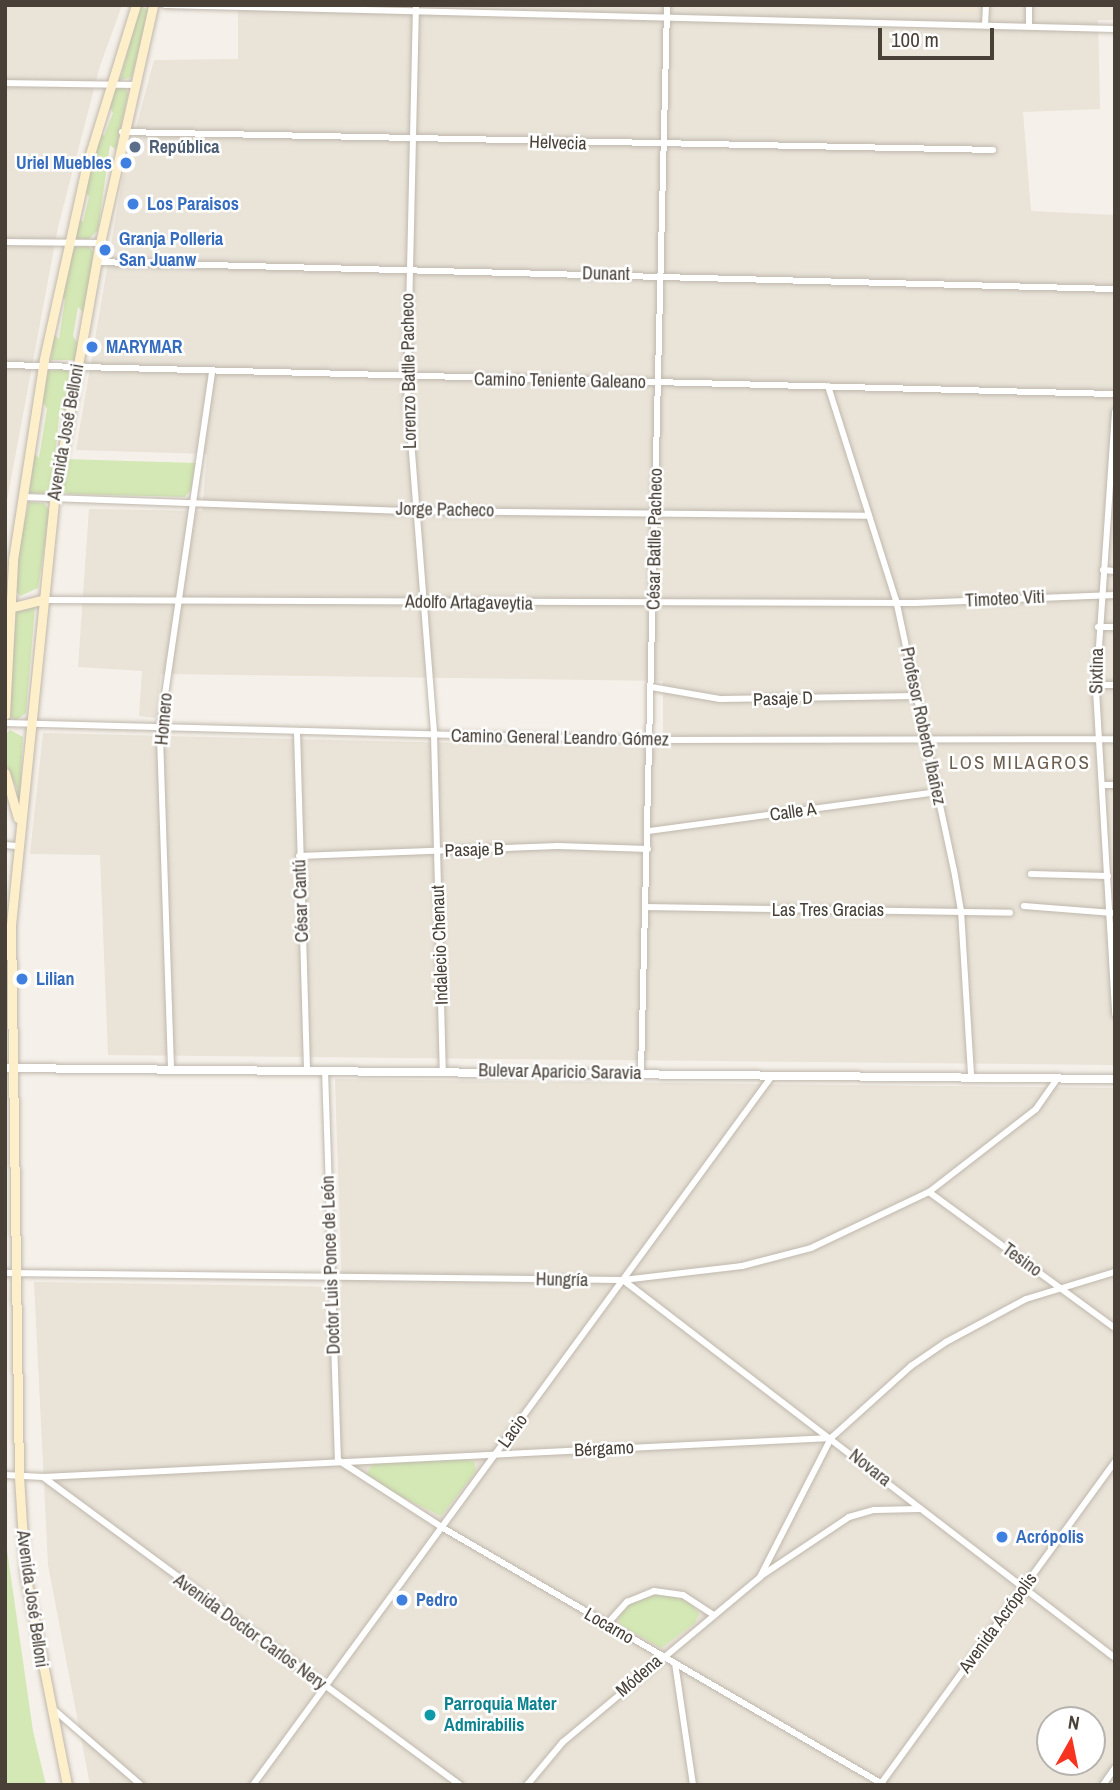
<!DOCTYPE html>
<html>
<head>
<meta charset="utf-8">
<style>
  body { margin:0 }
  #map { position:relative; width:1120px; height:1790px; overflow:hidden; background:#f5f1ea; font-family:"Archivo Narrow",sans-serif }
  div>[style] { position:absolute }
  .residential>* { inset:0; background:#e9e3d8 }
  .education>* { inset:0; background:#eee5d4 }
  .green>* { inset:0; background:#d3e8b4 }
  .roads { filter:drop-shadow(0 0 2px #c0b8ad) drop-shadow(0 0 2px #c0b8ad) }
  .minor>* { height:6px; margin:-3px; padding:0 3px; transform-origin:3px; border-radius:3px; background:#fff }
  .tertiary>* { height:8px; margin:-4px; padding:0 4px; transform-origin:4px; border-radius:4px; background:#fff }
  .secondary>* { height:9px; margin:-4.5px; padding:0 4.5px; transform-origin:4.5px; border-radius:4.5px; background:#feefcb }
  .dots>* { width:19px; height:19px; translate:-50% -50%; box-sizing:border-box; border:4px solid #fff; border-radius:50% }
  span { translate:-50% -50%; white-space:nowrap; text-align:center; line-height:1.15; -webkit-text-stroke:5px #fff; paint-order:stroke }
  .street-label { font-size:18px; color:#494138 }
  .service-label { font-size:18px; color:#4e5e75; font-weight:700 }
  .left { translate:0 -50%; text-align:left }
  .shop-label { font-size:18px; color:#366cbe; font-weight:700 }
  .right { translate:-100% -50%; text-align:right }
  .culture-label { font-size:18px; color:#0d838f; font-weight:700 }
  .neighbourhood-label { font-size:19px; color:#6c5f4f; letter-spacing:2px }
  .frame { position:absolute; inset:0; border:7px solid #494138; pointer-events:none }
  .north { position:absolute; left:1036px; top:1706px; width:70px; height:70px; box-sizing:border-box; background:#fff; border:2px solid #b6b3af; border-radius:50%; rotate:9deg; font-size:19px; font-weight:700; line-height:28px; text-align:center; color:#494138 }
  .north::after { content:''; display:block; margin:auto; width:24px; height:32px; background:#f7341f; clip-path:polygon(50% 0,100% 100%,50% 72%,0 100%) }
  .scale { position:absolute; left:878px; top:28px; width:116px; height:32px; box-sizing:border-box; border:4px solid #494138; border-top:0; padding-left:9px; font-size:21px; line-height:24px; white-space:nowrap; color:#494138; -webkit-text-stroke:5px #fff; paint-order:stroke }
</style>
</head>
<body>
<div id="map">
  <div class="residential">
    <i style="clip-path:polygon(5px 5px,122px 5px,100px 66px,58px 227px,5px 511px)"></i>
    <i style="clip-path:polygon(238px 5px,1115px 5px,1115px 20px,1098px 20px,1100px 109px,1023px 112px,1031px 211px,1115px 215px,1115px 1065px,108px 1055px,100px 855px,30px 854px,43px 733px,663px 748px,663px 681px,161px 674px,156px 718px,139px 716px,142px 671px,78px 667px,89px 509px,202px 511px,207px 454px,76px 450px,122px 181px,154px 60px,238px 59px)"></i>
    <i style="clip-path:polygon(evenodd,335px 1079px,1115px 1088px,1115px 1785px,90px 1785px,48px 1565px,34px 1282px,342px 1287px,335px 1079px,1050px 1720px,1092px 1720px,1092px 1762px,1050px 1762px,1050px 1720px)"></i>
  </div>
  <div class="education">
    <i style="clip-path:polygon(838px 5px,979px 5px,978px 12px,838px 9px)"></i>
  </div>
  <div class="green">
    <i style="clip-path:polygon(140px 6px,149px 10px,132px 77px,120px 80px)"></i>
    <i style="clip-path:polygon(117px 86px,126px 88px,128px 94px,116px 150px,110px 145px,98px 230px,89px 239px,78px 239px,74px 236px,77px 216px,83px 222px,89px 197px,84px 189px,99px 131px,104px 136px,113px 113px,108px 105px)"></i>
    <i style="clip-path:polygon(88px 246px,94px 252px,84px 313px,78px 307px,73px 336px,78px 344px,75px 360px,51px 360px,53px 334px,59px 339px,65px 300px,60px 294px,72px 247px)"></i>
    <i style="clip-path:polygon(65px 369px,73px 375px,66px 412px,60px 408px,51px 494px,29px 493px,34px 453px,39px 458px,47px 409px,42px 400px,48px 371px)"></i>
    <i style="clip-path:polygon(64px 459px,196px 463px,191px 490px,185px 497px,68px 494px,60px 489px)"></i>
    <i style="clip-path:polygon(29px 502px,44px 503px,50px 511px,38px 588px,20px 596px,15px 590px,16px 562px)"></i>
    <i style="clip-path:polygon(35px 607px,26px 713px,15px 721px,8px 713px,16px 612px)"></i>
    <i style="clip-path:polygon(10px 730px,23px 737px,19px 815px,17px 789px,5px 762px,5px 735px)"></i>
    <i style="clip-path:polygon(465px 1459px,474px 1462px,476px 1471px,441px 1516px,372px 1482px,366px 1475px,373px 1463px)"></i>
    <i style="clip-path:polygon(5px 1536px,33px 1731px,46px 1785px,5px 1785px)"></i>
    <i style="clip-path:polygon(662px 1593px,690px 1602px,699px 1614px,695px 1623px,661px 1648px,621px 1625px,618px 1618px,626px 1605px)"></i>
  </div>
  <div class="roads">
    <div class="minor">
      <i style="left:165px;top:5px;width:950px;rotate:1.45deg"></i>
      <i style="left:416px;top:5px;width:384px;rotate:91.3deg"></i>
      <i style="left:407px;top:389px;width:347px;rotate:85.5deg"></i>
      <i style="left:434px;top:735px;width:336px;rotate:88.5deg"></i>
      <i style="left:985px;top:25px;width:20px;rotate:-87deg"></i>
      <i style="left:1029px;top:26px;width:21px;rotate:-90deg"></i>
      <i style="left:5px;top:83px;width:128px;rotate:0.9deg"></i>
      <i style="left:122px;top:132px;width:871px;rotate:1.18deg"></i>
      <i style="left:5px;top:242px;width:95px;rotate:0.6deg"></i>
      <i style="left:96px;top:262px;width:1019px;rotate:1.52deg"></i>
      <i style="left:5px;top:365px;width:1110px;rotate:1.5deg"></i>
      <i style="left:828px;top:386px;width:225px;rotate:72.4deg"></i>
      <i style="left:896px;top:600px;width:276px;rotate:77.9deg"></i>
      <i style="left:954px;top:870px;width:42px;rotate:80.3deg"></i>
      <i style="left:961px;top:911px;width:165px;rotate:86.5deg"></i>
      <i style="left:1115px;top:412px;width:279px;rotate:93.9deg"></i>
      <i style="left:1096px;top:690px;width:325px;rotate:86.6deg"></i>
      <i style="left:23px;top:497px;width:390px;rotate:2.1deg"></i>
      <i style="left:413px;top:511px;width:454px;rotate:0.6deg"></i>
      <i style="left:1103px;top:570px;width:12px;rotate:5deg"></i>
      <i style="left:42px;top:600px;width:873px;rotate:0.2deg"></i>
      <i style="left:915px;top:603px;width:200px;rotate:-2.3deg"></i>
      <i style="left:1098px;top:627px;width:17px"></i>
      <i style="left:1096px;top:685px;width:19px"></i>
      <i style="left:651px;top:687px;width:70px;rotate:9.9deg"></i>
      <i style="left:720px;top:699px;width:197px;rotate:-0.9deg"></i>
      <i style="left:5px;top:723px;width:645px;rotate:1.51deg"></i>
      <i style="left:650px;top:740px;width:465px;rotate:-0.1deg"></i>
      <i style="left:297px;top:732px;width:338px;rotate:88.3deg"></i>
      <i style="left:1104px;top:785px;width:11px"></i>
      <i style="left:649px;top:831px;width:290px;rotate:-7.7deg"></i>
      <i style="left:5px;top:845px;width:11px;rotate:5deg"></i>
      <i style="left:299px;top:856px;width:259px;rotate:-2.2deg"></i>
      <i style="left:558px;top:846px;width:90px;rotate:1.9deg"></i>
      <i style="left:1031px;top:874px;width:77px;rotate:1.5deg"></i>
      <i style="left:1024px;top:906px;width:89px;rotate:4.5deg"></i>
      <i style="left:647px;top:907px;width:363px;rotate:0.9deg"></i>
      <i style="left:171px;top:1068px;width:339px;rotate:-91.9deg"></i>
      <i style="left:160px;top:729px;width:360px;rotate:-81.7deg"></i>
      <i style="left:325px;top:1070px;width:390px;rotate:88.1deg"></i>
      <i style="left:338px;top:1460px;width:125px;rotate:32.9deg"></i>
      <i style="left:443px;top:1528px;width:510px;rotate:30.23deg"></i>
      <i style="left:641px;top:1072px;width:1067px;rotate:-88.6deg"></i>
      <i style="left:929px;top:1192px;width:230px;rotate:36.2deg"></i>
      <i style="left:5px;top:1273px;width:618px;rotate:0.65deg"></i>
      <i style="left:623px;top:1280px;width:120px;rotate:-6.7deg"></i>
      <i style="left:742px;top:1266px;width:71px;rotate:-14.6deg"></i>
      <i style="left:811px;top:1248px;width:131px;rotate:-25.4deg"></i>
      <i style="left:929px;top:1192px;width:135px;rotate:-37.8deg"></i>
      <i style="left:1036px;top:1109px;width:38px;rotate:-55deg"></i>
      <i style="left:623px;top:1280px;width:620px;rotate:37.53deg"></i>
      <i style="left:5px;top:1475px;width:38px;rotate:3deg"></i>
      <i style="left:43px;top:1477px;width:789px;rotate:-2.83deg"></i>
      <i style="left:831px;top:1438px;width:108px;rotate:-42deg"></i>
      <i style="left:911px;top:1366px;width:42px;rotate:-34.4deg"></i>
      <i style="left:946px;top:1342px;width:91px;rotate:-28.3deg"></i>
      <i style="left:1026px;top:1299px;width:93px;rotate:-16.9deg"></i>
      <i style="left:43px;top:1477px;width:518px;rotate:36.45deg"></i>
      <i style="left:761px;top:1576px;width:106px;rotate:-33.8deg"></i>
      <i style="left:849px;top:1517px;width:26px;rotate:-16deg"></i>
      <i style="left:874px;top:1510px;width:46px;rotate:-1.2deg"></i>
      <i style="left:607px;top:1624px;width:30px;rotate:-48deg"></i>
      <i style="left:627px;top:1602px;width:29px;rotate:-22deg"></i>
      <i style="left:654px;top:1591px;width:29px;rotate:8deg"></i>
      <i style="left:683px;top:1595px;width:37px;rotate:33deg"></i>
      <i style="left:675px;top:1663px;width:123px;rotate:81.6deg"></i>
      <i style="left:52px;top:1708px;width:118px;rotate:40.9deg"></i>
      <i style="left:253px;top:1785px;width:879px;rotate:-53.8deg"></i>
      <i style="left:527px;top:1785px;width:56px;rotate:-50.1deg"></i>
      <i style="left:563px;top:1742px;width:257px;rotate:-39.9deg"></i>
      <i style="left:760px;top:1577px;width:156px;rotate:-62.9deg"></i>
      <i style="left:880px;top:1785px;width:400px;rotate:-54deg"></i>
      <i style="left:1103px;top:1785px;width:21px;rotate:-55deg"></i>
    </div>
    <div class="tertiary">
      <i style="left:5px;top:1068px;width:1110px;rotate:0.57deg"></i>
    </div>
    <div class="secondary">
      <i style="left:5px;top:609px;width:38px;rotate:-14deg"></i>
      <i style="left:5px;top:715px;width:155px;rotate:-87deg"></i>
      <i style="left:13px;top:560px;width:203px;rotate:-81.2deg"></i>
      <i style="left:44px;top:359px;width:200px;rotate:-77.6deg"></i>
      <i style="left:87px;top:164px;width:166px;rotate:-72.9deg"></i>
      <i style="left:5px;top:773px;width:47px;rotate:73.9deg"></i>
      <i style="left:67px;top:1785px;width:217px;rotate:-101.2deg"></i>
      <i style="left:25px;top:1572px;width:96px;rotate:-93.6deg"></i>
      <i style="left:19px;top:1476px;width:551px;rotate:-90.83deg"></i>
      <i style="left:11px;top:925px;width:427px;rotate:-84.2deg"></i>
      <i style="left:54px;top:500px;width:261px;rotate:-79.9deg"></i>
      <i style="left:100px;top:243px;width:244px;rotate:-77.4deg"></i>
    </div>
  </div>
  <div class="dots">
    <i style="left:135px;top:147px;background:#5c6f8a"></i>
    <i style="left:126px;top:163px;background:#3f7fe0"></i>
    <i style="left:133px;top:204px;background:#3f7fe0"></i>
    <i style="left:105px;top:250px;background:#3f7fe0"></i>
    <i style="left:92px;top:347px;background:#3f7fe0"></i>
    <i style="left:22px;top:979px;background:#3f7fe0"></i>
    <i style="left:1002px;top:1537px;background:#3f7fe0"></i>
    <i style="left:402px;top:1600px;background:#3f7fe0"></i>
    <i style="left:430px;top:1715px;background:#0f9aa8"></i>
  </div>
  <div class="street-label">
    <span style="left:558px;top:143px;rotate:2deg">Helvecia</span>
    <span style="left:606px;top:274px;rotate:1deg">Dunant</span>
    <span style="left:409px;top:371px;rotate:-91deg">Lorenzo Batlle Pacheco</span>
    <span style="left:560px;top:381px;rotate:1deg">Camino Teniente Galeano</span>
    <span style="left:66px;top:432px;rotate:-80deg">Avenida José Belloni</span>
    <span style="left:445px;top:510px;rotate:1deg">Jorge Pacheco</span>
    <span style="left:655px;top:539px;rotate:-89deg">César Batlle Pacheco</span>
    <span style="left:1005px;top:599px;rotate:-3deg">Timoteo Viti</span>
    <span style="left:469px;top:603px;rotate:1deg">Adolfo Artagaveytia</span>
    <span style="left:1097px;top:671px;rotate:-89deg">Sixtina</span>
    <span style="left:783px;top:699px;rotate:-2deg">Pasaje D</span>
    <span style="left:164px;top:719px;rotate:-85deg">Homero</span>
    <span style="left:923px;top:726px;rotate:78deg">Profesor Roberto Ibañez</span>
    <span style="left:560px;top:738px;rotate:1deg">Camino General Leandro Gómez</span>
    <span style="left:793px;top:812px;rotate:-8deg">Calle A</span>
    <span style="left:474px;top:850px;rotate:-2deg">Pasaje B</span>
    <span style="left:301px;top:901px;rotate:-92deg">César Cantú</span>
    <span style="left:828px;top:910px">Las Tres Gracias</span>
    <span style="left:440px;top:945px;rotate:-92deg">Indalecio Chenaut</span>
    <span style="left:560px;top:1072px;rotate:1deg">Bulevar Aparicio Saravia</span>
    <span style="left:1022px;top:1260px;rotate:36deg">Tesino</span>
    <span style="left:331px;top:1265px;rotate:-92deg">Doctor Luis Ponce de León</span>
    <span style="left:562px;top:1280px;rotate:1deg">Hungría</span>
    <span style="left:513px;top:1431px;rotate:-54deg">Lacio</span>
    <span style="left:604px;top:1449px;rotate:-3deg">Bérgamo</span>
    <span style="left:870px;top:1468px;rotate:38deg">Novara</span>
    <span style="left:32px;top:1599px;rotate:82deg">Avenida José Belloni</span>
    <span style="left:998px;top:1623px;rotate:-54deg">Avenida Acrópolis</span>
    <span style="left:609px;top:1626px;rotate:30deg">Locarno</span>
    <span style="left:250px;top:1632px;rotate:36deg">Avenida Doctor Carlos Nery</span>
    <span style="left:639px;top:1676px;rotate:-41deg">Módena</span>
  </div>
  <div class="service-label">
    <span class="left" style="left:149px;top:147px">República</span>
  </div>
  <div class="shop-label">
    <span class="right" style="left:112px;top:163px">Uriel Muebles</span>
    <span class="left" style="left:147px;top:204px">Los Paraisos</span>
    <span class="left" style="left:119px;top:250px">Granja Polleria<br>San Juanw</span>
    <span class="left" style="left:106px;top:347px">MARYMAR</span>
    <span class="left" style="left:36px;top:979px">Lilian</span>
    <span class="left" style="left:1016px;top:1537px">Acrópolis</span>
    <span class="left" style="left:416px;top:1600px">Pedro</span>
  </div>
  <div class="culture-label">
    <span class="left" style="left:444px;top:1715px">Parroquia Mater<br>Admirabilis</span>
  </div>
  <div class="neighbourhood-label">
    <span style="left:1020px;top:763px">LOS MILAGROS</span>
  </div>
  <div class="frame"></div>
  <div class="north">N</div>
  <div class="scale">100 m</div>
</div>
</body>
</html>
